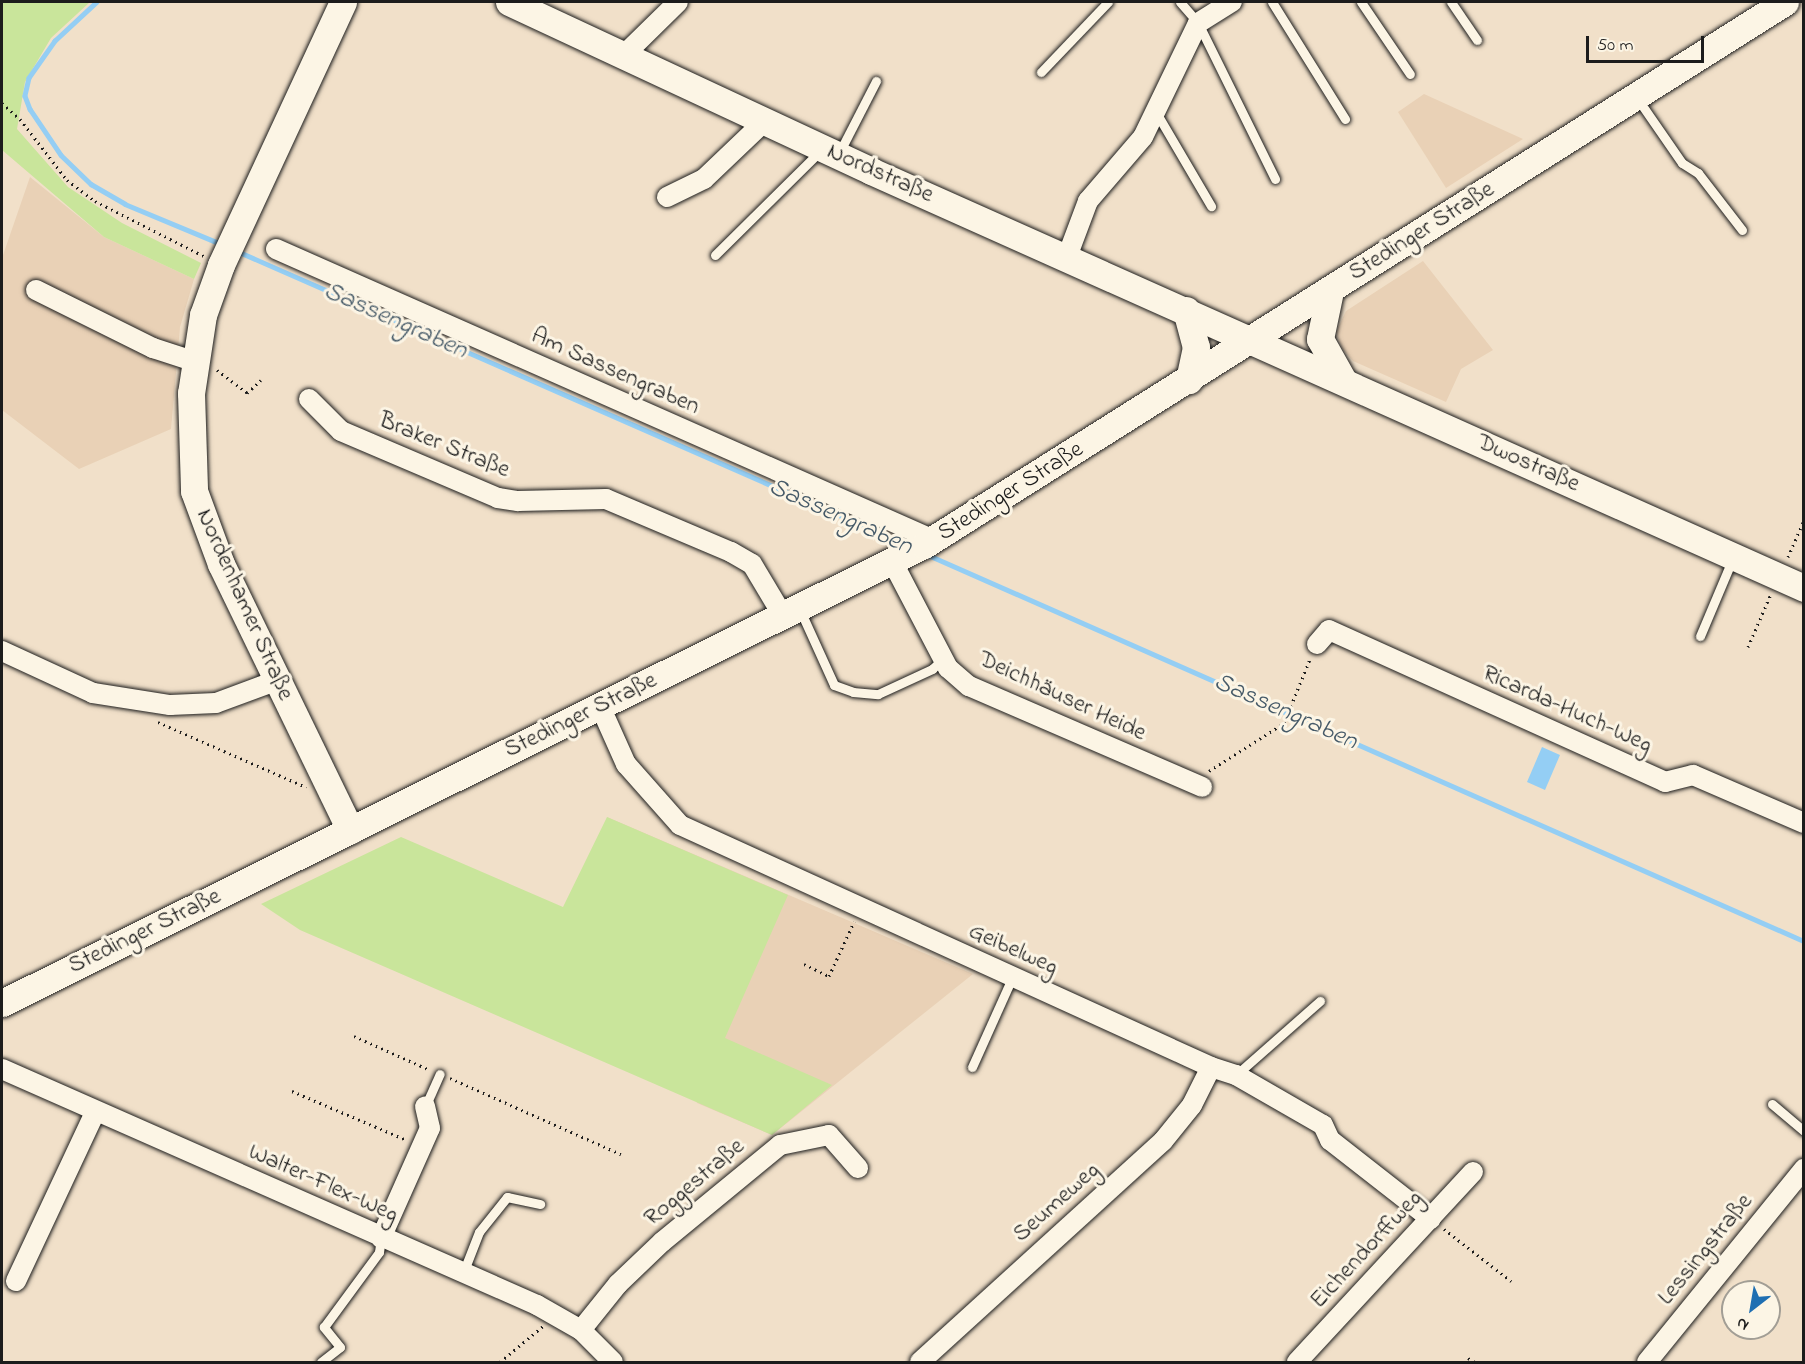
<!DOCTYPE html>
<html>
<head>
<meta charset="utf-8">
<style>
  body { margin:0 }
  #map { position:relative; width:1805px; height:1364px; overflow:hidden; background:#f1e0c9; font-family:"Indie Flower",sans-serif }
  div>[style] { position:absolute }
  .built>* { inset:0; background:#e9d1b6 }
  .green>* { inset:0; background:#c9e59b }
  .water>* { inset:0; background:#94cef4 }
  .stream>* { height:4.5px; margin:-2.25px; padding:0 2.25px; transform-origin:2.25px; border-radius:2.25px; background:#94cef4 }
  .path>* { height:3px; margin-top:-1.5px; transform-origin:0; background:repeating-linear-gradient(90deg,#1c1c1c 0 1.5px,transparent 0 6px) }
  .roads { filter:drop-shadow(0 0 2px #1c1c1c) drop-shadow(0 0 2px #1c1c1c) }
  .lane>* { height:9px; margin:-4.5px; padding:0 4.5px; transform-origin:4.5px; border-radius:4.5px; background:#fcf5e5 }
  .street>* { height:20px; margin:-10px; padding:0 10px; transform-origin:10px; border-radius:10px; background:#fcf5e5 }
  .secondary>* { height:27px; margin:-13.5px; padding:0 13.5px; transform-origin:13.5px; border-radius:13.5px; background:#fcf5e5 }
  span { translate:-50% -50%; white-space:nowrap; text-align:center; line-height:1.15; -webkit-text-stroke:6px #fcf5e5; paint-order:stroke }
  .street-label { font-size:24px; color:#1c1c1c }
  .water-label { font-size:26px; color:#465a68; font-style:italic }
  .frame { position:absolute; inset:0; border:3px solid #1c1c1c; pointer-events:none }
  .north { position:absolute; left:1721px; top:1280px; width:60px; height:60px; box-sizing:border-box; background:#fcf5e5; border:2px solid #a29e95; border-radius:50%; rotate:211deg; font-size:16px; font-weight:700; line-height:24px; text-align:center; color:#1c1c1c }
  .north::after { content:''; display:block; margin:auto; width:21px; height:27px; background:#1f6fb2; clip-path:polygon(50% 0,100% 100%,50% 72%,0 100%) }
  .scale { position:absolute; left:1586px; top:36px; width:118px; height:27px; box-sizing:border-box; border:3px solid #1c1c1c; border-top:0; padding-left:8px; font-size:18px; line-height:21px; white-space:nowrap; color:#1c1c1c; -webkit-text-stroke:4px #fcf5e5; paint-order:stroke }
</style>
</head>
<body>
<div id="map">
  <div class="built">
    <i style="clip-path:polygon(1424px 94px,1523px 139px,1446px 188px,1398px 112px)"></i>
    <i style="clip-path:polygon(30px 177px,104px 237px,194px 279px,180px 327px,171px 429px,79px 469px,2px 410px,2px 258px)"></i>
    <i style="clip-path:polygon(1423px 261px,1493px 350px,1461px 369px,1446px 402px,1353px 361px,1342px 348px,1336px 332px,1346px 311px)"></i>
    <i style="clip-path:polygon(607px 817px,973px 974px,772px 1135px,697px 1103px)"></i>
  </div>
  <div class="green">
    <i style="clip-path:polygon(2px 2px,90px 2px,51px 38px,25px 82px,17px 129px,68px 187px,122px 223px,201px 263px,194px 279px,104px 237px,2px 150px)"></i>
    <i style="clip-path:polygon(607px 817px,788px 895px,725px 1038px,832px 1085px,772px 1135px,300px 930px,261px 904px,401px 837px,563px 907px)"></i>
  </div>
  <div class="water">
    <i style="clip-path:polygon(1542px 747px,1560px 755px,1545px 790px,1527px 782px)"></i>
  </div>
  <div class="stream">
    <i style="left:97px;top:2px;width:57px;rotate:137.1deg"></i>
    <i style="left:55px;top:41px;width:45px;rotate:125.1deg"></i>
    <i style="left:29px;top:78px;width:18px;rotate:103deg"></i>
    <i style="left:25px;top:96px;width:14px;rotate:69deg"></i>
    <i style="left:30px;top:109px;width:55px;rotate:56deg"></i>
    <i style="left:61px;top:155px;width:42px;rotate:44deg"></i>
    <i style="left:91px;top:184px;width:39px;rotate:30deg"></i>
    <i style="left:125px;top:204px;width:104px;rotate:22.6deg"></i>
    <i style="left:237px;top:251px;width:729px;rotate:23.68deg"></i>
    <i style="left:926px;top:554px;width:960px;rotate:23.79deg"></i>
  </div>
  <div class="path">
    <i style="left:2px;top:103px;width:24px;rotate:42deg"></i>
    <i style="left:20px;top:119px;width:77px;rotate:52.4deg"></i>
    <i style="left:67px;top:180px;width:35px;rotate:37deg"></i>
    <i style="left:95px;top:201px;width:122px;rotate:26.8deg"></i>
    <i style="left:217px;top:370px;width:38px;rotate:37deg"></i>
    <i style="left:247px;top:393px;width:19px;rotate:-43deg"></i>
    <i style="left:1788px;top:557px;width:40px;rotate:-66.6deg"></i>
    <i style="left:1748px;top:647px;width:56px;rotate:-66.7deg"></i>
    <i style="left:158px;top:722px;width:162px;rotate:23.7deg"></i>
    <i style="left:1209px;top:771px;width:89px;rotate:-32.6deg"></i>
    <i style="left:1284px;top:723px;width:69px;rotate:-67.9deg"></i>
    <i style="left:804px;top:964px;width:28px;rotate:26deg"></i>
    <i style="left:829px;top:976px;width:60px;rotate:-65.2deg"></i>
    <i style="left:354px;top:1036px;width:83px;rotate:24.1deg"></i>
    <i style="left:450px;top:1078px;width:187px;rotate:24deg"></i>
    <i style="left:292px;top:1091px;width:125px;rotate:23.1deg"></i>
    <i style="left:1444px;top:1229px;width:85px;rotate:37.8deg"></i>
    <i style="left:1468px;top:1358px;width:8px;rotate:30deg"></i>
    <i style="left:500px;top:1362px;width:56px;rotate:-39.9deg"></i>
  </div>
  <div class="roads">
    <div class="lane">
      <i style="left:1180px;top:2px;width:28px;rotate:49deg"></i>
      <i style="left:1198px;top:23px;width:174px;rotate:63.7deg"></i>
      <i style="left:1272px;top:2px;width:138px;rotate:58deg"></i>
      <i style="left:1361px;top:2px;width:87px;rotate:55.8deg"></i>
      <i style="left:1451px;top:2px;width:46px;rotate:55.6deg"></i>
      <i style="left:1041px;top:72px;width:97px;rotate:-46.3deg"></i>
      <i style="left:1637px;top:98px;width:79px;rotate:55.3deg"></i>
      <i style="left:1682px;top:163px;width:19px;rotate:32deg"></i>
      <i style="left:1698px;top:173px;width:72px;rotate:52.3deg"></i>
      <i style="left:1157px;top:114px;width:107px;rotate:59.6deg"></i>
      <i style="left:839px;top:153px;width:81px;rotate:-62.8deg"></i>
      <i style="left:715px;top:255px;width:149px;rotate:-44.7deg"></i>
      <i style="left:800px;top:610px;width:82px;rotate:65.6deg"></i>
      <i style="left:834px;top:685px;width:20px;rotate:20deg"></i>
      <i style="left:853px;top:692px;width:25px;rotate:5deg"></i>
      <i style="left:878px;top:694px;width:60px;rotate:-24.8deg"></i>
      <i style="left:932px;top:669px;width:15px;rotate:-42deg"></i>
      <i style="left:1700px;top:636px;width:85px;rotate:-67.1deg"></i>
      <i style="left:972px;top:1067px;width:98px;rotate:-65.8deg"></i>
      <i style="left:1236px;top:1075px;width:112px;rotate:-41.4deg"></i>
      <i style="left:1772px;top:1104px;width:42px;rotate:40.2deg"></i>
      <i style="left:425px;top:1107px;width:36px;rotate:-66deg"></i>
      <i style="left:463px;top:1273px;width:44px;rotate:-68.7deg"></i>
      <i style="left:479px;top:1232px;width:45px;rotate:-51.3deg"></i>
      <i style="left:507px;top:1197px;width:34px;rotate:12deg"></i>
      <i style="left:321px;top:1362px;width:24px;rotate:-38deg"></i>
      <i style="left:340px;top:1347px;width:26px;rotate:-129deg"></i>
      <i style="left:324px;top:1327px;width:93px;rotate:-53.7deg"></i>
      <i style="left:379px;top:1252px;width:14px;rotate:-82deg"></i>
    </div>
    <div class="street">
      <i style="left:623px;top:56px;width:77px;rotate:-44.5deg"></i>
      <i style="left:667px;top:197px;width:41px;rotate:-25.9deg"></i>
      <i style="left:704px;top:179px;width:84px;rotate:-43.6deg"></i>
      <i style="left:276px;top:249px;width:719px;rotate:23.86deg"></i>
      <i style="left:1067px;top:257px;width:60px;rotate:-69.4deg"></i>
      <i style="left:1088px;top:201px;width:84px;rotate:-49.3deg"></i>
      <i style="left:1143px;top:137px;width:127px;rotate:-64.2deg"></i>
      <i style="left:1198px;top:23px;width:40px;rotate:-32deg"></i>
      <i style="left:36px;top:290px;width:131px;rotate:26.4deg"></i>
      <i style="left:153px;top:348px;width:42px;rotate:18deg"></i>
      <i style="left:309px;top:399px;width:45px;rotate:45deg"></i>
      <i style="left:341px;top:431px;width:171px;rotate:23.1deg"></i>
      <i style="left:498px;top:498px;width:20px;rotate:9deg"></i>
      <i style="left:518px;top:501px;width:88px;rotate:-1.3deg"></i>
      <i style="left:606px;top:499px;width:136px;rotate:23deg"></i>
      <i style="left:731px;top:552px;width:24px;rotate:30deg"></i>
      <i style="left:752px;top:564px;width:61px;rotate:59.2deg"></i>
      <i style="left:892px;top:561px;width:121px;rotate:62.4deg"></i>
      <i style="left:948px;top:668px;width:28px;rotate:41deg"></i>
      <i style="left:969px;top:686px;width:254px;rotate:23.4deg"></i>
      <i style="left:1317px;top:644px;width:18px;rotate:-49deg"></i>
      <i style="left:1329px;top:630px;width:369px;rotate:24.3deg"></i>
      <i style="left:1665px;top:782px;width:29px;rotate:-14deg"></i>
      <i style="left:1693px;top:775px;width:121px;rotate:23.4deg"></i>
      <i style="left:2px;top:651px;width:100px;rotate:24.8deg"></i>
      <i style="left:93px;top:693px;width:78px;rotate:8.9deg"></i>
      <i style="left:170px;top:705px;width:46px;rotate:-2.5deg"></i>
      <i style="left:216px;top:703px;width:63px;rotate:-20.4deg"></i>
      <i style="left:600px;top:706px;width:64px;rotate:65.9deg"></i>
      <i style="left:626px;top:764px;width:81px;rotate:48.5deg"></i>
      <i style="left:680px;top:825px;width:584px;rotate:24.5deg"></i>
      <i style="left:1211px;top:1067px;width:26px;rotate:18deg"></i>
      <i style="left:1236px;top:1075px;width:100px;rotate:29.9deg"></i>
      <i style="left:1323px;top:1125px;width:17px;rotate:65deg"></i>
      <i style="left:1330px;top:1140px;width:128px;rotate:38deg"></i>
      <i style="left:2px;top:1069px;width:585px;rotate:23.8deg"></i>
      <i style="left:537px;top:1305px;width:51px;rotate:29.6deg"></i>
      <i style="left:581px;top:1330px;width:45px;rotate:45deg"></i>
      <i style="left:381px;top:1238px;width:120px;rotate:-66deg"></i>
      <i style="left:430px;top:1128px;width:22px;rotate:-103deg"></i>
      <i style="left:16px;top:1281px;width:187px;rotate:-64.9deg"></i>
      <i style="left:581px;top:1330px;width:59px;rotate:-51.2deg"></i>
      <i style="left:618px;top:1284px;width:61px;rotate:-43.7deg"></i>
      <i style="left:662px;top:1242px;width:153px;rotate:-39.4deg"></i>
      <i style="left:780px;top:1145px;width:50px;rotate:-11.5deg"></i>
      <i style="left:829px;top:1135px;width:44px;rotate:48.7deg"></i>
      <i style="left:920px;top:1362px;width:328px;rotate:-42.3deg"></i>
      <i style="left:1163px;top:1141px;width:46px;rotate:-51.1deg"></i>
      <i style="left:1192px;top:1105px;width:42px;rotate:-63.4deg"></i>
      <i style="left:1297px;top:1362px;width:259px;rotate:-47.2deg"></i>
      <i style="left:1647px;top:1362px;width:249px;rotate:-50.9deg"></i>
    </div>
    <div class="secondary">
      <i style="left:343px;top:2px;width:290px;rotate:114.9deg"></i>
      <i style="left:221px;top:265px;width:53px;rotate:109.8deg"></i>
      <i style="left:203px;top:315px;width:79px;rotate:98.7deg"></i>
      <i style="left:191px;top:393px;width:98px;rotate:88.2deg"></i>
      <i style="left:194px;top:491px;width:78px;rotate:69.7deg"></i>
      <i style="left:221px;top:564px;width:296px;rotate:64.1deg"></i>
      <i style="left:509px;top:2px;width:400px;rotate:25deg"></i>
      <i style="left:871px;top:171px;width:1022px;rotate:24.08deg"></i>
      <i style="left:1330px;top:291px;width:49px;rotate:101.8deg"></i>
      <i style="left:1320px;top:339px;width:47px;rotate:60.7deg"></i>
      <i style="left:1186px;top:310px;width:38px;rotate:75deg"></i>
      <i style="left:1196px;top:347px;width:34px;rotate:102deg"></i>
      <i style="left:2px;top:1003px;width:1029px;rotate:-26.42deg"></i>
      <i style="left:924px;top:545px;width:1018px;rotate:-32.24deg"></i>
    </div>
  </div>
  <div class="street-label">
    <span style="left:880px;top:174px;rotate:24deg">Nordstraße</span>
    <span style="left:1422px;top:232px;rotate:-32deg">Stedinger Straße</span>
    <span style="left:615px;top:372px;rotate:24deg">Am Sassengraben</span>
    <span style="left:444px;top:446px;rotate:22deg">Braker Straße</span>
    <span style="left:1528px;top:464px;rotate:24deg">Dwostraße</span>
    <span style="left:1011px;top:492px;rotate:-32deg">Stedinger Straße</span>
    <span style="left:244px;top:605px;rotate:66deg">Nordenhamer Straße</span>
    <span style="left:1062px;top:697px;rotate:25deg">Deichhäuser Heide</span>
    <span style="left:1567px;top:710px;rotate:24deg">Ricarda-Huch-Weg</span>
    <span style="left:581px;top:716px;rotate:-26deg">Stedinger Straße</span>
    <span style="left:145px;top:932px;rotate:-26deg">Stedinger Straße</span>
    <span style="left:1013px;top:950px;rotate:24deg">Geibelweg</span>
    <span style="left:695px;top:1183px;rotate:-40deg">Roggestraße</span>
    <span style="left:323px;top:1184px;rotate:24deg">Walter-Flex-Weg</span>
    <span style="left:1057px;top:1203px;rotate:-42deg">Seumeweg</span>
    <span style="left:1367px;top:1250px;rotate:-47deg">Eichendorffweg</span>
    <span style="left:1706px;top:1250px;rotate:-51deg">Lessingstraße</span>
  </div>
  <div class="water-label">
    <span style="left:395px;top:322px;rotate:24deg">Sassengraben</span>
    <span style="left:840px;top:518px;rotate:24deg">Sassengraben</span>
    <span style="left:1285px;top:713px;rotate:24deg">Sassengraben</span>
  </div>
  <div class="frame"></div>
  <div class="north">N</div>
  <div class="scale">50 m</div>
</div>
</body>
</html>
